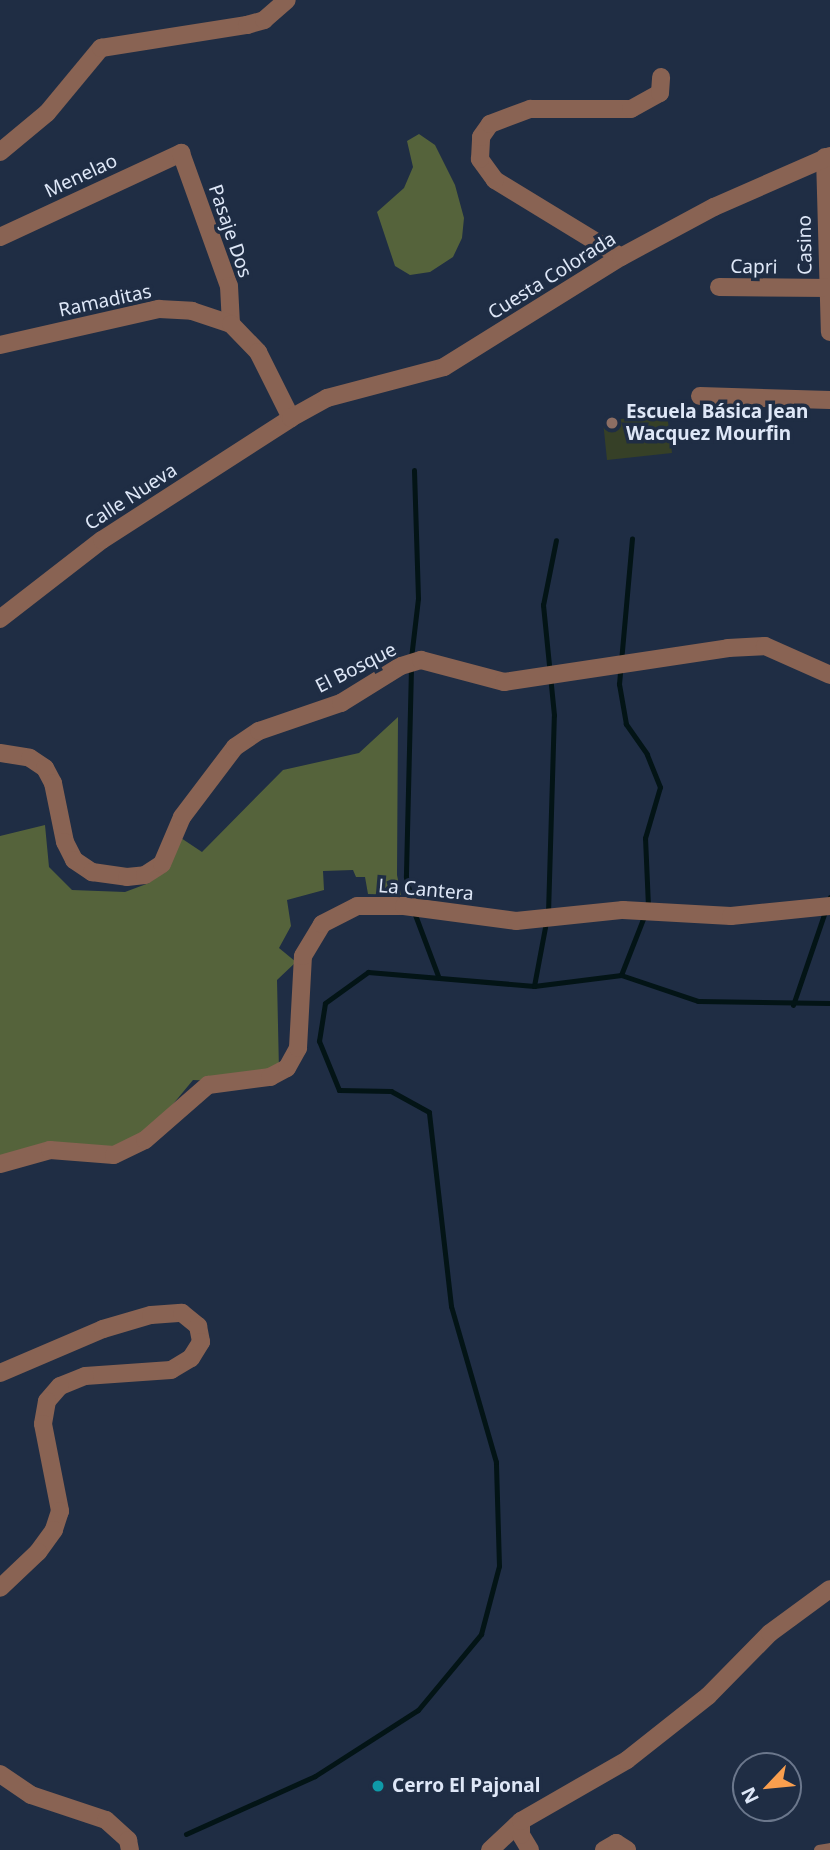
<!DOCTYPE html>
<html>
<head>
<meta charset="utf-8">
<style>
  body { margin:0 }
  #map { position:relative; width:830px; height:1850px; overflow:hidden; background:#1f2d44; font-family:"Noto Sans",sans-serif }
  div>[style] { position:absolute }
  .green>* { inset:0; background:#364027 }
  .forest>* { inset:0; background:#55633b }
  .stream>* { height:5px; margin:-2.5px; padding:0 2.5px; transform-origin:2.5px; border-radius:2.5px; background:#031416 }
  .service>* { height:10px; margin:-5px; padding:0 5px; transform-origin:5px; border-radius:5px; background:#896353 }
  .minor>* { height:18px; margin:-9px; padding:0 9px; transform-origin:9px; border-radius:9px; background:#896353 }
  .tertiary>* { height:18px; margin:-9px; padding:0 9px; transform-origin:9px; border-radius:9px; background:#896353 }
  .dots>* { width:19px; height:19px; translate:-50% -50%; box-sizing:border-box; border:4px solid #1f2d44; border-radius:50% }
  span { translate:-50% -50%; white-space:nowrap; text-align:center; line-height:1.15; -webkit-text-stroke:7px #1f2d44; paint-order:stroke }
  .street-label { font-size:19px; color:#dee7f7 }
  .poi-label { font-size:19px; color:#dee7f7; font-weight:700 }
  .left { translate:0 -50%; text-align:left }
  .north { position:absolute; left:732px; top:1752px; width:70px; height:70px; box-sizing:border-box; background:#1f2d44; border:2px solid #6b778c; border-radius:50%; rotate:244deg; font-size:19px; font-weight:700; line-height:28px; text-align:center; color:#dee7f7 }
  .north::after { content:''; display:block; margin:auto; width:24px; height:32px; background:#fa9f4e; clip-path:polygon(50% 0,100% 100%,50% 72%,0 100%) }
</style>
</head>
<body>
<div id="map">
  <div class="green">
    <i style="clip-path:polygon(667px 414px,672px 453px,607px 460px,603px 421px)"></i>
  </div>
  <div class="forest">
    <i style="clip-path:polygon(419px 134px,435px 145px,455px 185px,464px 218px,462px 238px,453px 257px,430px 272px,410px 275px,395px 266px,377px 212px,404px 188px,413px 167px,407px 141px)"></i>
    <i style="clip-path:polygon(398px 717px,397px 875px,401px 895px,368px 894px,365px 877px,356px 877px,353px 870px,323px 871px,324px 890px,287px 900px,291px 926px,279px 948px,296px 962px,277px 980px,279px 1070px,241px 1082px,193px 1080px,134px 1151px,0 1155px,0 836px,45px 825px,49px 867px,72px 890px,125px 892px,149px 883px,167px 868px,181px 838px,202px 852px,283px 770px,359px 753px)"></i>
  </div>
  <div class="stream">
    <i style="left:411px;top:658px;width:60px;rotate:-83.3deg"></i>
    <i style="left:418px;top:598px;width:128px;rotate:-91.8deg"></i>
    <i style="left:411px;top:668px;width:209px;rotate:91.4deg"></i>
    <i style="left:406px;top:877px;width:27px;rotate:77deg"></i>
    <i style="left:414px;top:912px;width:68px;rotate:69.4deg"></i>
    <i style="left:548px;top:913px;width:198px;rotate:-88.3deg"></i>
    <i style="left:554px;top:715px;width:111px;rotate:-95.7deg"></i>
    <i style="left:543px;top:605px;width:66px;rotate:-78.7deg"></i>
    <i style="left:621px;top:975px;width:74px;rotate:-68.6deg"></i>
    <i style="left:648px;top:906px;width:68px;rotate:-92.5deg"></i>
    <i style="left:645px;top:838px;width:53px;rotate:-73.6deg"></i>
    <i style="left:660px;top:787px;width:35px;rotate:-112deg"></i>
    <i style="left:647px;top:754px;width:37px;rotate:-125deg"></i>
    <i style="left:626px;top:724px;width:41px;rotate:-99.9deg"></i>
    <i style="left:619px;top:684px;width:146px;rotate:-84.9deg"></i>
    <i style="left:534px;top:986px;width:65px;rotate:-79.4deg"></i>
    <i style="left:793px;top:1005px;width:114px;rotate:-71.1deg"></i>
    <i style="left:186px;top:1834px;width:141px;rotate:-24.2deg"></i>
    <i style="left:315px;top:1776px;width:122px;rotate:-32.7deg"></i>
    <i style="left:418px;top:1710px;width:99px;rotate:-50.3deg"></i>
    <i style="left:481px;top:1634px;width:70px;rotate:-75.2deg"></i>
    <i style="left:499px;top:1566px;width:104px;rotate:-91.7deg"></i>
    <i style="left:496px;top:1462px;width:162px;rotate:-106.1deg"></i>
    <i style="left:451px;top:1306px;width:195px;rotate:-96.5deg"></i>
    <i style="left:429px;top:1112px;width:43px;rotate:-151.1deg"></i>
    <i style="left:391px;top:1091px;width:52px;rotate:-178.9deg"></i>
    <i style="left:339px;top:1090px;width:53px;rotate:-112.2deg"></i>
    <i style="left:319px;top:1041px;width:38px;rotate:-81deg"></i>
    <i style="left:325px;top:1003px;width:53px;rotate:-35.8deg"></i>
    <i style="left:368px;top:972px;width:167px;rotate:4.8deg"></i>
    <i style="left:534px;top:986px;width:88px;rotate:-7.2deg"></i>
    <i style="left:621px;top:975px;width:81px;rotate:18.7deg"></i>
    <i style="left:698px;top:1001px;width:132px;rotate:0.9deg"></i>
  </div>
  <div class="service">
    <i style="left:819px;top:1850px;width:11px;rotate:-10deg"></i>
  </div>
  <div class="minor">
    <i style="left:0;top:152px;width:61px;rotate:-39.7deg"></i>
    <i style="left:47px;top:113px;width:85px;rotate:-50.3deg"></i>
    <i style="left:101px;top:48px;width:148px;rotate:-9deg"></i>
    <i style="left:247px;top:25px;width:18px;rotate:-16deg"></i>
    <i style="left:264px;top:20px;width:30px;rotate:-41deg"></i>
    <i style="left:825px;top:157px;width:175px;rotate:88.4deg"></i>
    <i style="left:0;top:237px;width:200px;rotate:-24.9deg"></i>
    <i style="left:181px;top:153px;width:141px;rotate:70.2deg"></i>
    <i style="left:229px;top:286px;width:38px;rotate:87deg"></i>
    <i style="left:621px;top:257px;width:148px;rotate:-148.6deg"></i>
    <i style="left:495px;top:180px;width:26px;rotate:-126deg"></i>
    <i style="left:480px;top:159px;width:22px;rotate:-87deg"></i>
    <i style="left:481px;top:137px;width:16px;rotate:-55deg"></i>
    <i style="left:490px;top:124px;width:43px;rotate:-20.6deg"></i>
    <i style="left:530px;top:109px;width:101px"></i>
    <i style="left:631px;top:109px;width:33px;rotate:-29deg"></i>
    <i style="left:660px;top:93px;width:16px;rotate:-86deg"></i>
    <i style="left:719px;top:287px;width:111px;rotate:0.5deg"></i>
    <i style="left:700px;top:396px;width:130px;rotate:1.8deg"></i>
    <i style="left:0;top:619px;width:129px;rotate:-37.8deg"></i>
    <i style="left:102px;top:540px;width:225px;rotate:-32.8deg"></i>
    <i style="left:0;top:753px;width:30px;rotate:9deg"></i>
    <i style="left:30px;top:758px;width:18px;rotate:34deg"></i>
    <i style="left:45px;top:768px;width:17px;rotate:62deg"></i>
    <i style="left:53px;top:783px;width:60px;rotate:78.5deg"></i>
    <i style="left:65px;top:842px;width:20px;rotate:63deg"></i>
    <i style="left:74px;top:860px;width:22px;rotate:34deg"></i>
    <i style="left:92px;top:872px;width:35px;rotate:8deg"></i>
    <i style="left:127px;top:877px;width:18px;rotate:-6deg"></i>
    <i style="left:145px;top:875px;width:20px;rotate:-33deg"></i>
    <i style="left:162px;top:864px;width:51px;rotate:-66.9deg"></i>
    <i style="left:182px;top:817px;width:88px;rotate:-52.9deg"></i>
    <i style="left:235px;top:747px;width:29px;rotate:-34deg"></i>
    <i style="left:259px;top:731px;width:87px;rotate:-18.9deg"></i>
    <i style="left:341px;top:703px;width:70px;rotate:-31.7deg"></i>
    <i style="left:401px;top:666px;width:21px;rotate:-17deg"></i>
    <i style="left:421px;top:660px;width:86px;rotate:14.8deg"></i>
    <i style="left:504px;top:682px;width:227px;rotate:-8.6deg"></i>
    <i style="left:728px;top:648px;width:37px;rotate:-3deg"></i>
    <i style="left:765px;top:646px;width:71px;rotate:24deg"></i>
    <i style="left:0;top:1164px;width:52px;rotate:-15.6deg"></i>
    <i style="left:50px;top:1150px;width:64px;rotate:4.5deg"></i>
    <i style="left:114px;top:1155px;width:34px;rotate:-26deg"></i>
    <i style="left:145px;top:1140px;width:84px;rotate:-41.1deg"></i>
    <i style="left:208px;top:1085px;width:63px;rotate:-7.4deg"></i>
    <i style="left:270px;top:1077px;width:19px;rotate:-28deg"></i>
    <i style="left:287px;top:1068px;width:23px;rotate:-61deg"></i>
    <i style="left:298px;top:1048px;width:92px;rotate:-86.9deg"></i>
    <i style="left:303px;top:956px;width:37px;rotate:-59deg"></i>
    <i style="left:322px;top:924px;width:39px;rotate:-27deg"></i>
    <i style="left:357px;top:906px;width:47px"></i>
    <i style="left:404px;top:906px;width:113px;rotate:7.6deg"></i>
    <i style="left:516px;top:921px;width:108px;rotate:-5.9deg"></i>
    <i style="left:623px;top:910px;width:108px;rotate:3.2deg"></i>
    <i style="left:731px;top:916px;width:100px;rotate:-5.8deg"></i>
    <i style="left:0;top:1373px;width:112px;rotate:-23.1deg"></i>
    <i style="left:103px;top:1329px;width:50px;rotate:-16.3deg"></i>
    <i style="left:151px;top:1315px;width:31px;rotate:-4deg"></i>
    <i style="left:182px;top:1313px;width:21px;rotate:39deg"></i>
    <i style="left:198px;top:1326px;width:16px;rotate:79deg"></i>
    <i style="left:201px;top:1342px;width:19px;rotate:122deg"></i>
    <i style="left:191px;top:1358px;width:23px;rotate:149deg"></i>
    <i style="left:171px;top:1370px;width:86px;rotate:176deg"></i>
    <i style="left:85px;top:1376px;width:27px;rotate:158deg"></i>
    <i style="left:60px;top:1386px;width:20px;rotate:131deg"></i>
    <i style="left:47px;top:1401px;width:23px;rotate:100deg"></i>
    <i style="left:43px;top:1424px;width:89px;rotate:78.9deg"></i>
    <i style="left:60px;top:1511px;width:20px;rotate:108deg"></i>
    <i style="left:54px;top:1530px;width:27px;rotate:126deg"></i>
    <i style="left:38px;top:1552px;width:52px;rotate:136.5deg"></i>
    <i style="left:0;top:1774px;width:37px;rotate:34deg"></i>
    <i style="left:31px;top:1795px;width:79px;rotate:18.4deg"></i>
    <i style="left:106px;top:1820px;width:30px;rotate:42deg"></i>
    <i style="left:128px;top:1840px;width:10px;rotate:79deg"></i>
    <i style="left:490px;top:1850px;width:42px;rotate:-43.1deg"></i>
    <i style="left:530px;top:1850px;width:17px;rotate:-121deg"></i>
    <i style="left:521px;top:1835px;width:14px;rotate:-90deg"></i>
    <i style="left:521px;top:1821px;width:122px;rotate:-29.9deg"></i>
    <i style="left:627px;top:1760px;width:103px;rotate:-38.3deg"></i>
    <i style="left:708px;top:1696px;width:88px;rotate:-45.5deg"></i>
    <i style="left:770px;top:1633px;width:74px;rotate:-36.3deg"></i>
    <i style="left:604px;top:1850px;width:14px;rotate:-30deg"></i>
    <i style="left:616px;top:1843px;width:13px;rotate:32deg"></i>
  </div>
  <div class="tertiary">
    <i style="left:0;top:345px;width:163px;rotate:-12.8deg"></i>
    <i style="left:159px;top:309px;width:33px;rotate:3deg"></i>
    <i style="left:192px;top:311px;width:41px;rotate:18.4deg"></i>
    <i style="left:231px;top:324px;width:39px;rotate:46deg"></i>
    <i style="left:258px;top:352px;width:74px;rotate:63.4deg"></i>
    <i style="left:291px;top:418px;width:41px;rotate:-29.1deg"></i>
    <i style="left:327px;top:398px;width:121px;rotate:-14.8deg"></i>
    <i style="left:444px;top:367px;width:208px;rotate:-31.9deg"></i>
    <i style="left:621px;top:257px;width:106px;rotate:-28.3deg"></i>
    <i style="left:714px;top:207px;width:127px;rotate:-23.7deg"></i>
  </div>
  <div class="dots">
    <i style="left:612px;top:423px;background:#8d6e63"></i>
    <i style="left:378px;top:1786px;background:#0f9aa8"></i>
  </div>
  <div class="street-label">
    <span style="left:81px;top:176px;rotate:-25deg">Menelao</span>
    <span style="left:230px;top:231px;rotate:71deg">Pasaje Dos</span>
    <span style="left:805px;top:245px;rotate:-91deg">Casino</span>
    <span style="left:754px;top:267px;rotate:1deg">Capri</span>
    <span style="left:552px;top:276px;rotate:-32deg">Cuesta Colorada</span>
    <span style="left:105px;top:301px;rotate:-12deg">Ramaditas</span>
    <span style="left:131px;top:497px;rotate:-33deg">Calle Nueva</span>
    <span style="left:356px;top:668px;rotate:-27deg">El Bosque</span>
    <span style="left:426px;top:890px;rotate:5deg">La Cantera</span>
  </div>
  <div class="poi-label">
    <span class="left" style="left:626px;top:423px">Escuela Básica Jean<br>Wacquez Mourfin</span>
    <span class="left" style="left:392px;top:1786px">Cerro El Pajonal</span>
  </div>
  <div class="north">N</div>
</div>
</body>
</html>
